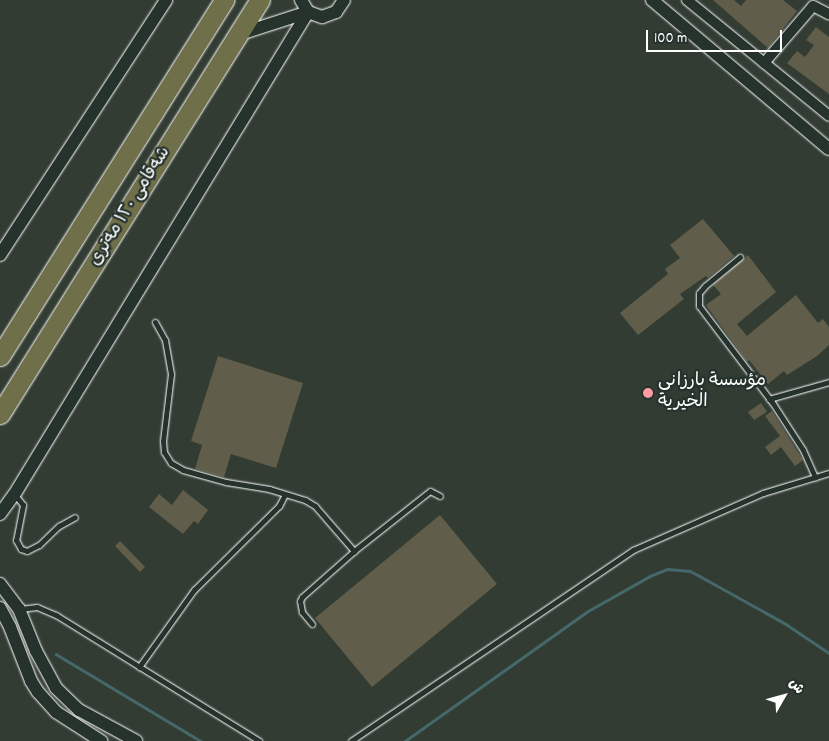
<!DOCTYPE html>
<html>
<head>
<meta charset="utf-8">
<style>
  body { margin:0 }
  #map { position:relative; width:829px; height:741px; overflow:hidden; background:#323c33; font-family:Dekko,"Playpen Sans Arabic",sans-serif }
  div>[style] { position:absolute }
  .stream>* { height:2.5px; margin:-1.25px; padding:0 1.25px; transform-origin:1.25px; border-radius:1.25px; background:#45686b }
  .building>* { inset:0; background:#605e4a }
  .roads { filter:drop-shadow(0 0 1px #fff) drop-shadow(0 0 1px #fff) }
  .service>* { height:5px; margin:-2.5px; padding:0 2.5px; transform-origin:2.5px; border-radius:2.5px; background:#26332d }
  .minor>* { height:10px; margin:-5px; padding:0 5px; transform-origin:5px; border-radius:5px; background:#26332d }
  .tertiary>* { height:12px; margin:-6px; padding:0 6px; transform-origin:6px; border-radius:6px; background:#26332d }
  .motorway>* { height:19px; margin:-9.5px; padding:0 9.5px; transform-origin:9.5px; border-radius:9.5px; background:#6f704a }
  .dots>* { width:14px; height:14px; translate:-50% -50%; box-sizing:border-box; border:2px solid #26332d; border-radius:50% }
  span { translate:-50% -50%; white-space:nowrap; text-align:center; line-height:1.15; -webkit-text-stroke:4.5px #26332d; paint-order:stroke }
  .street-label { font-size:18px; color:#fff }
  .poi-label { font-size:18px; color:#fff }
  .left { translate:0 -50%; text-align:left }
  .north { position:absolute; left:759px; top:671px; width:50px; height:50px; -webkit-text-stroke:4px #26332d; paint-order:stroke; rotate:52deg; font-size:14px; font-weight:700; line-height:20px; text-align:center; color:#fff }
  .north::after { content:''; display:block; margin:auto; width:18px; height:22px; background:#fff; clip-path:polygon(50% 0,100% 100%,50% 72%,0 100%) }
  .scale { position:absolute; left:646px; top:30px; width:136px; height:22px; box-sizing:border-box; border:2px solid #fff; border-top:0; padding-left:6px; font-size:15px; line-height:18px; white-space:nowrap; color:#fff; -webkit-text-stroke:4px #26332d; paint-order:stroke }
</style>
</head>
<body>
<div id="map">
  <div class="stream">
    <i style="left:56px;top:654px;width:169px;rotate:31deg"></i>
    <i style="left:405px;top:741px;width:224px;rotate:-35.4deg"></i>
    <i style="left:588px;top:611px;width:71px;rotate:-29.4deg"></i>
    <i style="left:650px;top:576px;width:18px;rotate:-22deg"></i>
    <i style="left:667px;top:569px;width:23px;rotate:5deg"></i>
    <i style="left:690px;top:571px;width:9px;rotate:27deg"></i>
    <i style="left:698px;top:575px;width:101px;rotate:29.1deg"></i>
    <i style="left:786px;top:624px;width:52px;rotate:34deg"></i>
  </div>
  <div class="building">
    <i style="clip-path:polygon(713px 0,734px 0,741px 6px,746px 0,783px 0,797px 11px,768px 48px)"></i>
    <i style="clip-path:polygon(816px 27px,829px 37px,829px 94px,787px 63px,797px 51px,805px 57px,814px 45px,806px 40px)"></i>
    <i style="clip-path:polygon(703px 219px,734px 256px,708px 278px,706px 276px,680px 294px,684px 299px,638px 335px,620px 313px,668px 274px,665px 269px,680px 258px,670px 245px)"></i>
    <i style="clip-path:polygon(748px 255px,776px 292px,737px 324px,747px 336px,796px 295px,818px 323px,823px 319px,829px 327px,829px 345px,817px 356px,787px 375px,784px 371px,768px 384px,749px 360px,747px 362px,706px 305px,721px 294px,713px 285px)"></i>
    <i style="clip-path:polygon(218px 356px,303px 383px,276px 468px,231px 454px,224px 477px,195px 469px,202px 445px,191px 441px)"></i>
    <i style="clip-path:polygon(761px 403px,767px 412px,754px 420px,748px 412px)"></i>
    <i style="clip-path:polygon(772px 411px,803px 460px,795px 466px,781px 447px,771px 455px,765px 447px,780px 436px,765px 416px)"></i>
    <i style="clip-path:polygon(183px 490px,208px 510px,198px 524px,194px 521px,183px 534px,149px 507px,159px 494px,172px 505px)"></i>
    <i style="clip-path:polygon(440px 515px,497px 584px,372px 687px,315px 618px)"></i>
    <i style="clip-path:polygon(120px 541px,145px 567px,140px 572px,115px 546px)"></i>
  </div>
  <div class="roads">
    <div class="service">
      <i style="left:740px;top:257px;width:45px;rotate:140.4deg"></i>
      <i style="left:705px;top:286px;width:9px;rotate:131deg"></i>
      <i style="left:699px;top:293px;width:13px;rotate:90deg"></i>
      <i style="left:699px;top:306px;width:121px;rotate:52.8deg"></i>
      <i style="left:772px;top:402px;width:57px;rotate:57.1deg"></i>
      <i style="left:803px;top:450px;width:30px;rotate:66deg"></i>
      <i style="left:155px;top:322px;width:21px;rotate:61deg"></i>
      <i style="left:165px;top:340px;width:35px;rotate:80deg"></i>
      <i style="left:171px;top:374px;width:67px;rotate:96.8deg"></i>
      <i style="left:163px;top:441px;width:11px;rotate:85deg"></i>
      <i style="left:164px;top:452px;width:13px;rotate:58deg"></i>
      <i style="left:171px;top:463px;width:14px;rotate:30deg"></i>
      <i style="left:183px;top:470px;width:45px;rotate:15.6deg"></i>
      <i style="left:226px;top:482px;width:44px;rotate:9.2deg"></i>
      <i style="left:269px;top:489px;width:38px;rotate:17deg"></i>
      <i style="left:305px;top:500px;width:12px;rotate:31deg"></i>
      <i style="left:315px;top:506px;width:60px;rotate:49.1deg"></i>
      <i style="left:769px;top:399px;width:62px;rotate:-15.8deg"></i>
      <i style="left:15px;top:495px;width:13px;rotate:51deg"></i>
      <i style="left:23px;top:505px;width:36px;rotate:101deg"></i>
      <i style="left:16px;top:540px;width:10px;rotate:61deg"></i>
      <i style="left:21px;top:549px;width:6px;rotate:18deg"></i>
      <i style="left:27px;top:551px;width:13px;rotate:-27deg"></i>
      <i style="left:39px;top:545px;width:28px;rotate:-44deg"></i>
      <i style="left:59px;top:526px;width:18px;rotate:-29deg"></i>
      <i style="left:20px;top:609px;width:17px;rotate:-7deg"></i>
      <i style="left:37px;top:607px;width:21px;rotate:23deg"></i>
      <i style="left:56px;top:615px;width:239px;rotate:31.8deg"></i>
      <i style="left:312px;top:624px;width:16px;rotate:-130deg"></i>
      <i style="left:302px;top:612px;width:11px;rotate:-100deg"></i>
      <i style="left:300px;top:601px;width:4px;rotate:-63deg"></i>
      <i style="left:302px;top:597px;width:69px;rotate:-41.5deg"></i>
      <i style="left:354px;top:551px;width:97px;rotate:-38.3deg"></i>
      <i style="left:430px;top:491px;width:11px;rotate:27deg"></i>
      <i style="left:139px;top:667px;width:95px;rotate:-54.5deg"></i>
      <i style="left:194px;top:590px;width:120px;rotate:-44.7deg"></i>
      <i style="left:279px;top:506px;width:13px;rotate:-63deg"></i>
      <i style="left:351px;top:741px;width:341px;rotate:-34.1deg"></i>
      <i style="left:633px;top:550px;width:142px;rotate:-23.7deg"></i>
      <i style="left:763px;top:493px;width:69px;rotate:-16.9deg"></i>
    </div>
    <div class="minor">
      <i style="left:687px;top:0;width:183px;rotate:39.2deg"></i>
      <i style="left:764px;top:63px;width:75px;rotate:-49.3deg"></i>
      <i style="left:813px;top:6px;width:18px;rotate:27deg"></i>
    </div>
    <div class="tertiary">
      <i style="left:301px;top:0;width:14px;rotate:60deg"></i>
      <i style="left:308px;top:12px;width:15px;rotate:20deg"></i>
      <i style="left:322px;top:17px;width:15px;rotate:-20deg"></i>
      <i style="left:336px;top:12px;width:14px;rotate:-56deg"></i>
      <i style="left:652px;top:0;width:231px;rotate:40.1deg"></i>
      <i style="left:240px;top:34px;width:71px;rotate:-17.9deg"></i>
      <i style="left:0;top:255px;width:304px;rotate:-56.9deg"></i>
      <i style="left:0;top:514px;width:24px;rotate:-54deg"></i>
      <i style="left:14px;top:495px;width:565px;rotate:-58.67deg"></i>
      <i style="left:0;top:584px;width:31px;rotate:53deg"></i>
      <i style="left:19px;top:609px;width:45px;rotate:68deg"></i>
      <i style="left:36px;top:651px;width:42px;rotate:61.6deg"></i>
      <i style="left:56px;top:688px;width:32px;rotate:44deg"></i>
      <i style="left:79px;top:710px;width:65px;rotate:28.5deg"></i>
      <i style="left:0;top:608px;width:21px;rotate:62deg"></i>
      <i style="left:10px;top:627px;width:58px;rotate:68.7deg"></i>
      <i style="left:31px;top:681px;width:13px;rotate:58deg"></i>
      <i style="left:38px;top:692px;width:27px;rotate:48deg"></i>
      <i style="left:56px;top:712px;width:54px;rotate:32.8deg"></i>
    </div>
    <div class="motorway">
      <i style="left:0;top:356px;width:421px;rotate:-57.8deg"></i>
      <i style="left:0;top:414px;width:489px;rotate:-57.9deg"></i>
    </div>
  </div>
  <div class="dots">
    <i style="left:648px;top:393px;background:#ff9aa2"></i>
  </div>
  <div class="street-label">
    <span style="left:131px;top:207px;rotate:-58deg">شەقامی ١٢٠ مەتری</span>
  </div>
  <div class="poi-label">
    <span class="left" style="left:658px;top:393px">مؤسسة بارزانی<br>الخیریة</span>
  </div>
  <div class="north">ش</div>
  <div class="scale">100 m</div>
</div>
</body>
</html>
